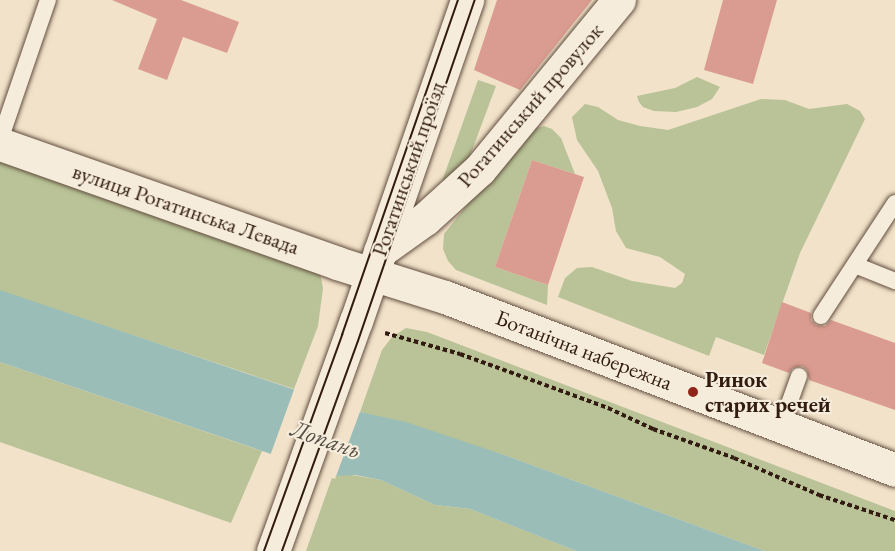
<!DOCTYPE html>
<html>
<head>
<meta charset="utf-8">
<style>
  body { margin:0 }
  #map { position:relative; width:895px; height:551px; overflow:hidden; background:#f1e2c9; font-family:"EB Garamond",serif }
  div>[style] { position:absolute }
  .green>* { inset:0; background:#b9c397 }
  .water>* { inset:0; background:#9bbdb8 }
  .pier>* { inset:0; background:#f1e2c9 }
  .building>* { inset:0; background:#da9c90 }
  .path>* { height:4px; margin-top:-2px; transform-origin:0; background:repeating-linear-gradient(90deg,#321c11 0 4.5px,transparent 0 7.5px) }
  .roads { filter:drop-shadow(0 0 2px #624e3f) drop-shadow(0 0 2px #624e3f) }
  .service>* { height:16px; margin:-8px; padding:0 8px; transform-origin:8px; border-radius:8px; background:#f6ecdc }
  .minor>* { height:33px; margin:-16.5px; padding:0 16.5px; transform-origin:16.5px; border-radius:16.5px; background:#f6ecdc }
  .tertiary>* { height:33px; margin:-16.5px; padding:0 16.5px; transform-origin:16.5px; border-radius:16.5px; background:#f6ecdc }
  .tram>* { height:1.5px; margin:-0.75px; padding:0 0.75px; transform-origin:0.75px; border-radius:0.75px; background:#321c11 }
  .dots>* { width:16px; height:16px; translate:-50% -50%; box-sizing:border-box; border:3px solid #f6ecdc; border-radius:50% }
  span { translate:-50% -50%; white-space:nowrap; text-align:center; line-height:1.15; -webkit-text-stroke:4.5px #f6ecdc; paint-order:stroke }
  .street-label { font-size:22px; color:#321c11 }
  .poi-label { font-size:22px; color:#321c11; font-weight:700 }
  .left { translate:0 -50%; text-align:left }
  .water-label { font-size:24px; color:#524c43; font-style:italic }
</style>
</head>
<body>
<div id="map">
  <div class="green">
    <i style="clip-path:polygon(697px 77px,720px 87px,712px 99px,697px 107px,676px 112px,654px 111px,643px 107px,639px 102px,637px 96px,675px 88px)"></i>
    <i style="clip-path:polygon(478px 80px,496px 86px,468px 161px,440px 187px)"></i>
    <i style="clip-path:polygon(761px 99px,785px 100px,809px 109px,847px 104px,860px 111px,865px 119px,800px 253px,764px 355px,716px 337px,709px 356px,558px 297px,565px 278px,577px 268px,592px 267px,632px 281px,675px 288px,682px 283px,685px 274px,660px 257px,626px 248px,616px 231px,612px 208px,598px 171px,577px 140px,572px 117px,585px 104px,598px 107px,618px 120px,640px 126px,668px 130px)"></i>
    <i style="clip-path:polygon(544px 126px,552px 129px,561px 138px,575px 174px,532px 160px,495px 267px,548px 285px,547px 305px,456px 270px,448px 261px,443px 249px,444px 234px,487px 180px,532px 129px)"></i>
    <i style="clip-path:polygon(0 158px,320px 273px,323px 288px,318px 326px,294px 389px,0 291px)"></i>
    <i style="clip-path:polygon(406px 328px,427px 332px,895px 511px,895px 551px,765px 551px,510px 457px,360px 412px,382px 350px,392px 337px)"></i>
    <i style="clip-path:polygon(0 362px,262px 451px,231px 523px,0 442px)"></i>
    <i style="clip-path:polygon(334px 472px,381px 480px,435px 505px,470px 509px,576px 551px,306px 551px)"></i>
  </div>
  <div class="water">
    <i style="clip-path:polygon(0 290px,360px 412px,406px 422px,510px 457px,765px 551px,576px 551px,470px 509px,435px 505px,381px 480px,355px 475px,336px 476px,0 362px)"></i>
  </div>
  <div class="pier">
    <i style="clip-path:polygon(295px 387px,361px 409px,335px 479px,270px 456px)"></i>
  </div>
  <div class="building">
    <i style="clip-path:polygon(112px 0,181px 0,239px 22px,227px 53px,183px 37px,167px 80px,138px 69px,157px 19px)"></i>
    <i style="clip-path:polygon(497px 0,592px 0,520px 90px,474px 70px)"></i>
    <i style="clip-path:polygon(723px 0,777px 0,753px 84px,704px 70px)"></i>
    <i style="clip-path:polygon(532px 160px,584px 177px,548px 285px,495px 267px)"></i>
    <i style="clip-path:polygon(782px 302px,811px 313px,811px 320px,816px 325px,825px 326px,831px 320px,895px 343px,895px 410px,809px 380px,807px 370px,802px 366px,793px 368px,789px 373px,762px 363px)"></i>
  </div>
  <div class="path">
    <i style="left:385px;top:333px;width:78px;rotate:15.6deg"></i>
    <i style="left:460px;top:354px;width:158px;rotate:20deg"></i>
    <i style="left:608px;top:408px;width:50px;rotate:25deg"></i>
    <i style="left:653px;top:429px;width:86px;rotate:19.7deg"></i>
    <i style="left:734px;top:458px;width:93px;rotate:23.5deg"></i>
    <i style="left:819px;top:495px;width:80px;rotate:18.2deg"></i>
  </div>
  <div class="roads">
    <div class="service">
      <i style="left:0;top:140px;width:148px;rotate:-71.1deg"></i>
      <i style="left:855px;top:265px;width:43px;rotate:21.8deg"></i>
      <i style="left:821px;top:316px;width:135px;rotate:-56.8deg"></i>
      <i style="left:781px;top:426px;width:53px;rotate:-70.2deg"></i>
    </div>
    <div class="minor">
      <i style="left:0;top:144px;width:357px;rotate:19.4deg"></i>
      <i style="left:337px;top:263px;width:113px;rotate:17.5deg"></i>
      <i style="left:445px;top:297px;width:482px;rotate:21deg"></i>
      <i style="left:380px;top:251px;width:55px;rotate:-35.4deg"></i>
      <i style="left:425px;top:219px;width:74px;rotate:-42.3deg"></i>
      <i style="left:480px;top:169px;width:219px;rotate:-50.6deg"></i>
    </div>
    <div class="tertiary">
      <i style="left:273px;top:551px;width:245px;rotate:-70.2deg"></i>
      <i style="left:356px;top:321px;width:340px;rotate:-70.9deg"></i>
    </div>
  </div>
  <div class="tram">
    <i style="left:264px;top:551px;width:230px;rotate:-70.1deg"></i>
    <i style="left:342px;top:335px;width:355px;rotate:-70.9deg"></i>
    <i style="left:282px;top:551px;width:223px;rotate:-70.1deg"></i>
    <i style="left:358px;top:341px;width:361px;rotate:-71.1deg"></i>
  </div>
  <div class="dots">
    <i style="left:693px;top:392px;background:#8f2418"></i>
  </div>
  <div class="street-label">
    <span style="left:530px;top:105px;rotate:-49deg">Рогатинський провулок</span>
    <span style="left:408px;top:169px;rotate:-71deg">Рогатинський проїзд</span>
    <span style="left:186px;top:209px;rotate:19deg">вулиця Рогатинська Левада</span>
    <span style="left:584px;top:350px;rotate:21deg">Ботанічна набережна</span>
  </div>
  <div class="poi-label">
    <span class="left" style="left:705px;top:392px">Ринок<br>старих речей</span>
  </div>
  <div class="water-label">
    <span style="left:326px;top:439px;rotate:19deg">Лопань</span>
  </div>
</div>
</body>
</html>
